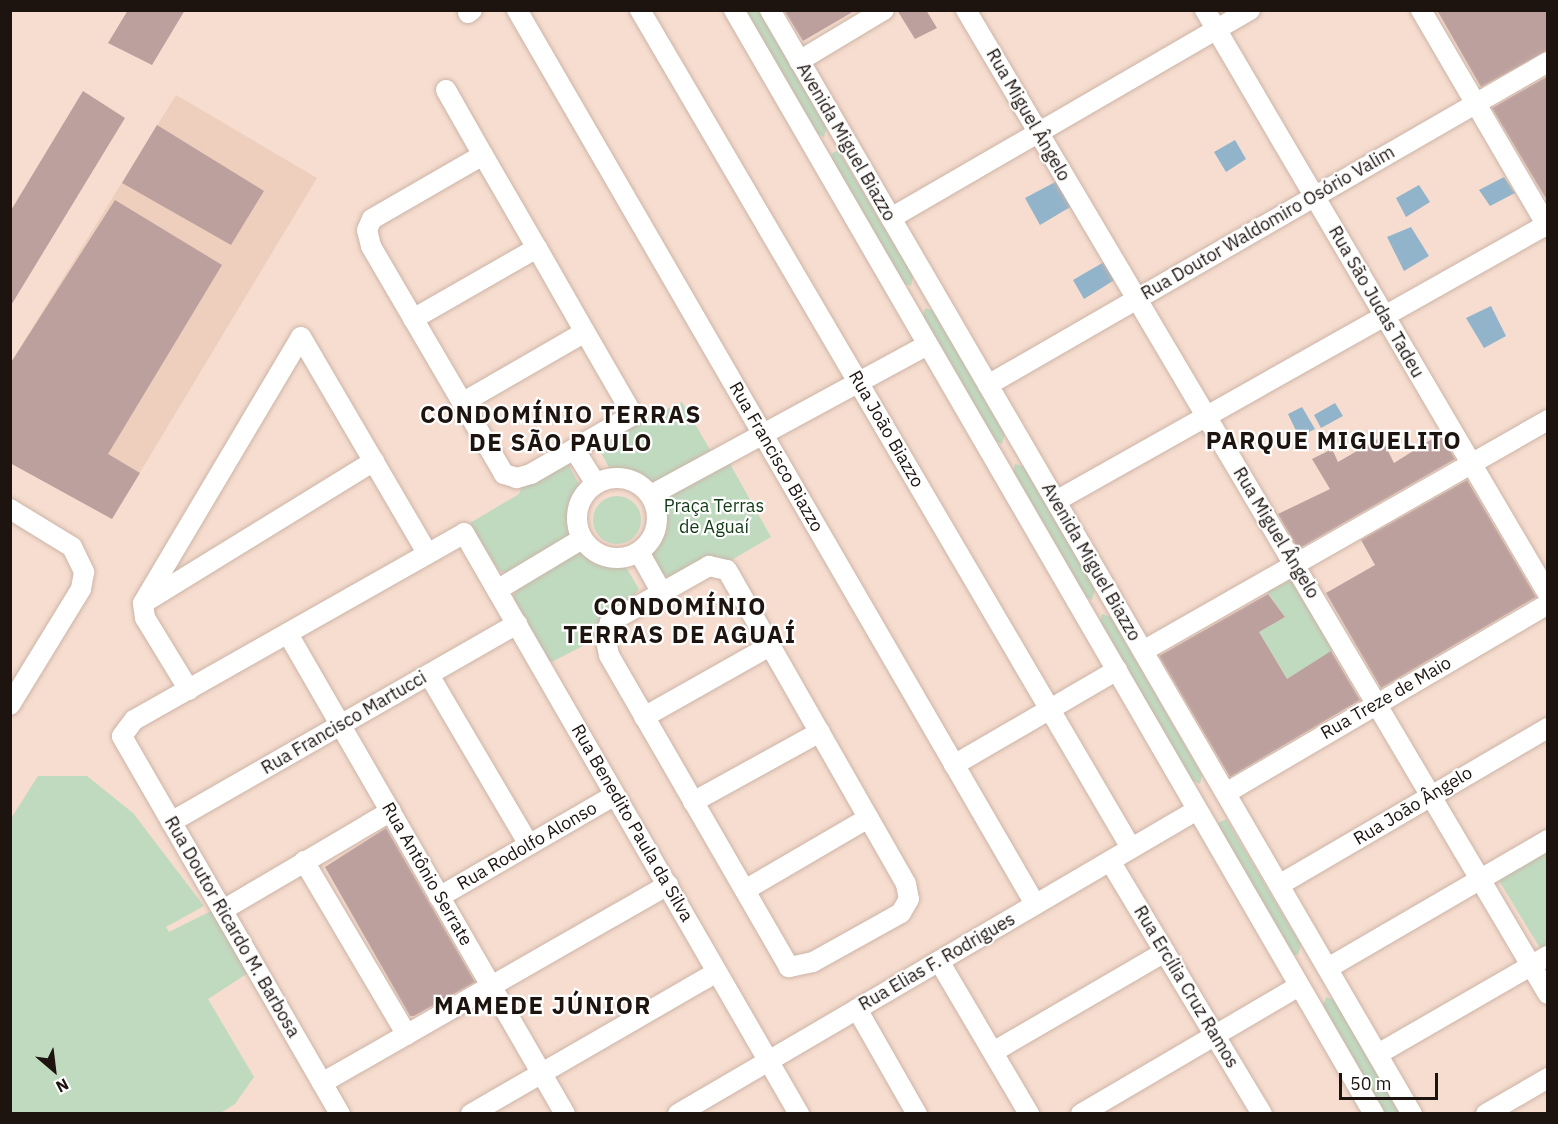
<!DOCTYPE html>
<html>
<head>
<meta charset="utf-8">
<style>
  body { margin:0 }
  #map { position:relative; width:1558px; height:1124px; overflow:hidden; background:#f6ddcf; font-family:"IBM Plex Sans",sans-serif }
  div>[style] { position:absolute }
  .built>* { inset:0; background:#eecebc }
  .green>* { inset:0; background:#c0dac0 }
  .round { border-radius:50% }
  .water>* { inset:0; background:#92b4cb }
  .building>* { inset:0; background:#bca09e }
  .roads { filter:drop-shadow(0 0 2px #ccb4a7) drop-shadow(0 0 2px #ccb4a7) }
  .minor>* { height:20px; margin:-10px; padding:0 10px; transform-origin:10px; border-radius:10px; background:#fff }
  .minor>.ring { margin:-10px; padding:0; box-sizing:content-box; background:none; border:20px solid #fff; border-radius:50% }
  span { translate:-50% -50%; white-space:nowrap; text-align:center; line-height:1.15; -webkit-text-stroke:4.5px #fff; paint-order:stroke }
  .street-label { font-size:18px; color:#1d1410 }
  .park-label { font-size:18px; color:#113b14 }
  .district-label { font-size:24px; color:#1d1410; font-weight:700; letter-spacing:1.5px }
  .frame { position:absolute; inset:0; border:12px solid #1d1410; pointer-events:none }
  .north { position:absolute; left:24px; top:1040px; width:60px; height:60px; -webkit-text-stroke:4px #fff; paint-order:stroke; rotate:152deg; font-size:16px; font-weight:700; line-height:24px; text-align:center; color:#1d1410 }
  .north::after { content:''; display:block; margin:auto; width:21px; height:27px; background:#1d1410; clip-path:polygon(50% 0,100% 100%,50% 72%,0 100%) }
  .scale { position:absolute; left:1339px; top:1073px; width:99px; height:27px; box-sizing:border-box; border:3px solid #1d1410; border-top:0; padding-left:8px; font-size:18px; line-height:21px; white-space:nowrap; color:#1d1410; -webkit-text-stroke:4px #fff; paint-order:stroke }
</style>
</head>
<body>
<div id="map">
  <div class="built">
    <i style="clip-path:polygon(176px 95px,317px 178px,112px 519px,11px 463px,10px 364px)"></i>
  </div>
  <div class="green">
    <i style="clip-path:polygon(745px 11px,760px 11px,827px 126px,824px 137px,815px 133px)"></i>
    <i style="clip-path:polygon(838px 150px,913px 276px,911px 286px,902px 283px,832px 160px,831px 154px)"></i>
    <i style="clip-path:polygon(925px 308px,935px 311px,1005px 433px,1002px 444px,993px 440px,923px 317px)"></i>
    <i style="clip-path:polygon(682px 402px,712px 453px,653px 484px,634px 473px,612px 473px,596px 443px)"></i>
    <i style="clip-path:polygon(567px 462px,581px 488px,571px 534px,507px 574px,498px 570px,470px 523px,519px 494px,522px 485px)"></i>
    <i style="clip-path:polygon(729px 462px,771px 537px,730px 561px,671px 578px,663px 574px,646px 553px,654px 547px,664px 527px,664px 499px)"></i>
    <i style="clip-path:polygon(1015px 464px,1025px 467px,1095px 589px,1092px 600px,1083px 596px,1013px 473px)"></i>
    <i class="round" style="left:593px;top:496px;width:48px;height:48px"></i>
    <i style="clip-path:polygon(580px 549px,595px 561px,624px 564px,639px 589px,598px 638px,548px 664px,514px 606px,514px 595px,519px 587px)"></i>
    <i style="clip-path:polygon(1294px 578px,1336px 649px,1287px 679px,1259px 632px,1285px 617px,1267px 592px)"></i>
    <i style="clip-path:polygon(1102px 614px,1111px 617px,1202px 775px,1200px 784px,1191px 780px,1099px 624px)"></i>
    <i style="clip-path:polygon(38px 776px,87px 776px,133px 813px,204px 906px,166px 927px,169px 932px,211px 911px,248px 973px,208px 999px,254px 1077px,235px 1104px,219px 1114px,11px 1113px,10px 820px)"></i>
    <i style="clip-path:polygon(1226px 819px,1301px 945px,1298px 955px,1293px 955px,1219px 829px,1218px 823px)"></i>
    <i style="clip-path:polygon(1547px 850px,1547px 944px,1540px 948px,1498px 879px)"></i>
    <i style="clip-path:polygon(1326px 997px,1335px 1000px,1400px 1113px,1385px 1113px,1323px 1006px)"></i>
  </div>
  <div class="water">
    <i style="clip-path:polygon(1235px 140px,1246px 159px,1226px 172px,1214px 152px)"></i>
    <i style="clip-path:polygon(1504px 177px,1515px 193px,1490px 206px,1479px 190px)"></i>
    <i style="clip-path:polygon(1059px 180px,1072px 206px,1040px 225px,1025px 198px)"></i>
    <i style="clip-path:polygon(1419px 185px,1430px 202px,1406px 217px,1396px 198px)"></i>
    <i style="clip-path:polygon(1411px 227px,1429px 256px,1404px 271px,1387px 237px)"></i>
    <i style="clip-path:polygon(1104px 262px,1116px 279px,1084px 299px,1073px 280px)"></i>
    <i style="clip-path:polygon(1491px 306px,1506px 336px,1484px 348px,1466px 318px)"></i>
    <i style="clip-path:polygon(1335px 403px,1343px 416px,1321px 428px,1314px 415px)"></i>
    <i style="clip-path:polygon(1302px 407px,1315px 429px,1299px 437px,1288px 414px)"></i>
  </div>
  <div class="building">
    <i style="clip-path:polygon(128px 10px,185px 10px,152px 65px,108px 43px)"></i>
    <i style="clip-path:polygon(784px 10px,856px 10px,803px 41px)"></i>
    <i style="clip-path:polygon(897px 10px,926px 10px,937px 28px,915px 39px)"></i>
    <i style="clip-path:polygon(1437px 10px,1548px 10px,1548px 50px,1481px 87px)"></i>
    <i style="clip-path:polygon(1548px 76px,1548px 202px,1492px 108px)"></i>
    <i style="clip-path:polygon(83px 91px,125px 118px,10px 307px,10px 212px)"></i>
    <i style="clip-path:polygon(157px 125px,264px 191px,231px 245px,122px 183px)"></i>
    <i style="clip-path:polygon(115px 200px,222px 265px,108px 454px,140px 473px,112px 519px,10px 463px,10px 364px)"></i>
    <i style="clip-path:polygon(1440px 434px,1455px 459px,1298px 549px,1278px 514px,1330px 489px,1312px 459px,1332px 449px,1338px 462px,1381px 437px,1394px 463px)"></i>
    <i style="clip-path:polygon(1467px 480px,1536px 597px,1381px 688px,1326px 593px,1375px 565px,1361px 540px)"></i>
    <i style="clip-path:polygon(1268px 594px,1285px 617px,1259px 632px,1287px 679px,1331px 651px,1360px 700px,1230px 777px,1159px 656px)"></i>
    <i style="clip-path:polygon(386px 828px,475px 982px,414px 1016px,410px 1016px,325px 867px)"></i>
  </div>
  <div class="roads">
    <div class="minor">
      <i style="left:517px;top:10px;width:1033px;rotate:59.91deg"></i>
      <i style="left:640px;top:10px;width:971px;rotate:59.63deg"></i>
      <i style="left:734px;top:10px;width:1276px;rotate:59.9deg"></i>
      <i style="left:770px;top:10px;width:1277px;rotate:59.82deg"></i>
      <i style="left:966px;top:10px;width:1143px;rotate:59.4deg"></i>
      <i style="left:1205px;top:10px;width:677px;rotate:59.57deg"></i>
      <i style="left:1421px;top:10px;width:251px;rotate:59.7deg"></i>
      <i style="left:468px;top:13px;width:5px;rotate:-37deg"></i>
      <i style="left:799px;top:61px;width:99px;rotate:-31deg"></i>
      <i style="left:446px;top:90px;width:75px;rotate:60.4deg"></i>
      <i style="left:483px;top:155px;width:108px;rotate:59.9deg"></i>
      <i style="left:537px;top:248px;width:97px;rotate:60.3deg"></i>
      <i style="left:585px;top:332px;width:96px;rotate:60deg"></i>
      <i style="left:633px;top:415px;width:118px;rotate:150deg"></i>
      <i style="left:531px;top:474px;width:15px;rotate:164deg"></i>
      <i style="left:517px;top:478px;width:14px;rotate:-163deg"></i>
      <i style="left:504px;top:474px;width:264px;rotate:-120.3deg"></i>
      <i style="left:371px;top:246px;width:16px;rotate:-104deg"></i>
      <i style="left:367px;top:230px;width:12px;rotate:-66deg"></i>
      <i style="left:372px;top:219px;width:128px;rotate:-30deg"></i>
      <i style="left:891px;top:218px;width:415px;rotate:-30.1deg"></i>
      <i style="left:413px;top:319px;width:143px;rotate:-29.8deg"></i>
      <i style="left:988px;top:385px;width:646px;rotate:-29.98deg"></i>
      <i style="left:462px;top:403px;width:142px;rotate:-30deg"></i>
      <i style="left:574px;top:449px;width:41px;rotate:57.8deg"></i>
      <i class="ring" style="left:577px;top:478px;width:60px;height:60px"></i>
      <i style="left:651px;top:495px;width:314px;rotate:-28.5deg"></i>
      <i style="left:1056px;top:501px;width:565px;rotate:-29.38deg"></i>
      <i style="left:10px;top:509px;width:73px;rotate:31.5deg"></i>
      <i style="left:72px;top:547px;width:28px;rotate:64deg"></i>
      <i style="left:84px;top:572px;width:17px;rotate:100deg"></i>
      <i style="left:81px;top:589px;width:136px;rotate:121.5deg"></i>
      <i style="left:639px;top:552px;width:47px;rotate:60.7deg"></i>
      <i style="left:709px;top:566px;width:18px;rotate:13deg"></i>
      <i style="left:727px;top:570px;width:361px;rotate:60.3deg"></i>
      <i style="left:906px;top:884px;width:15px;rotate:79deg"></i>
      <i style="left:909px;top:899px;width:16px;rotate:120deg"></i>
      <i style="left:901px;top:913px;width:101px;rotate:150.9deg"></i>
      <i style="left:813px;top:962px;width:25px;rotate:168deg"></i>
      <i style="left:789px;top:967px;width:360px;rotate:-120deg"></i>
      <i style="left:609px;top:655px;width:19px;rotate:-102deg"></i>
      <i style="left:605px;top:636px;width:15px;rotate:-70deg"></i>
      <i style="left:610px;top:622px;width:114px;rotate:-29.5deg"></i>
      <i style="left:497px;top:590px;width:99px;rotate:-31deg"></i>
      <i style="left:145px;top:602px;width:269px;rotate:-31.6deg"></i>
      <i style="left:288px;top:634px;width:554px;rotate:60.01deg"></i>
      <i style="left:1143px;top:651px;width:466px;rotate:-29.7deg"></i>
      <i style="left:429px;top:675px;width:197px;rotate:59.5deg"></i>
      <i style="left:189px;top:690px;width:84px;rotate:-121.4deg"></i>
      <i style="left:145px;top:618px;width:15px;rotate:-98deg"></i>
      <i style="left:143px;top:603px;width:309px;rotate:-59.3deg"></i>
      <i style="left:301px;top:337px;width:251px;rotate:59.7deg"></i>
      <i style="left:644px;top:717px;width:145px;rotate:-29.4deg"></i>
      <i style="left:954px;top:765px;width:189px;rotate:-30.2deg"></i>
      <i style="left:1226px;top:793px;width:373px;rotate:-30.4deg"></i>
      <i style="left:693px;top:802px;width:145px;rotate:-28.9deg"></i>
      <i style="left:171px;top:822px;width:399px;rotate:-29.8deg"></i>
      <i style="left:304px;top:861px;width:202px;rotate:59.4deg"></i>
      <i style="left:1110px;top:861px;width:295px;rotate:59deg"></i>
      <i style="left:1279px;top:885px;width:311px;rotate:-30.3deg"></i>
      <i style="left:745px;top:890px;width:143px;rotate:-30.3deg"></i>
      <i style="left:439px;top:897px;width:203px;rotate:-30.1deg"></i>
      <i style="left:223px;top:910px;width:195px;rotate:-30.5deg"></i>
      <i style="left:939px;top:961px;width:178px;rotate:59.5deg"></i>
      <i style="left:1328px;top:968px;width:255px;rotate:-30.2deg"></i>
      <i style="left:857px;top:1009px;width:121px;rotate:60.3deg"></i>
      <i style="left:993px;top:1052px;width:199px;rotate:-30.2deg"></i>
      <i style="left:1378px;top:1054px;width:196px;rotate:-30deg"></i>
      <i style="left:322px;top:1083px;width:399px;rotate:-29.8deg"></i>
      <i style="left:340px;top:1114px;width:436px;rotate:-120deg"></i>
      <i style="left:122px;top:736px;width:20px;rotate:-53deg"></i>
      <i style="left:134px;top:720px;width:379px;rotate:-29.5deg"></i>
      <i style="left:464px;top:533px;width:671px;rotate:60.03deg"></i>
      <i style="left:471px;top:1114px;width:284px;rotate:-30deg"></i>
      <i style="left:678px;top:1114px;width:601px;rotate:-30.36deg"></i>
      <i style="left:1081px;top:1114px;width:253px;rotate:-30.4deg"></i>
      <i style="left:1486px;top:1114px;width:72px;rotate:-30.1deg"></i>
    </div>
  </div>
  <div class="street-label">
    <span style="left:1028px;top:115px;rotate:60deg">Rua Miguel Ângelo</span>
    <span style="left:846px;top:142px;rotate:60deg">Avenida Miguel Biazzo</span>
    <span style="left:1268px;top:223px;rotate:-30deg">Rua Doutor Waldomiro Osório Valim</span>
    <span style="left:1376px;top:302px;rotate:60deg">Rua São Judas Tadeu</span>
    <span style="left:886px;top:429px;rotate:60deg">Rua João Biazzo</span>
    <span style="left:776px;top:457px;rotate:60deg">Rua Francisco Biazzo</span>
    <span style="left:1276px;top:533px;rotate:59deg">Rua Miguel Ângelo</span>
    <span style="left:1091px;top:562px;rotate:60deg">Avenida Miguel Biazzo</span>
    <span style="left:1386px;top:698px;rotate:-30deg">Rua Treze de Maio</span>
    <span style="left:344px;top:723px;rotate:-30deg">Rua Francisco Martucci</span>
    <span style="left:1413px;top:806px;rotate:-31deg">Rua João Ângelo</span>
    <span style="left:632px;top:823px;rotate:60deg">Rua Benedito Paula da Silva</span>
    <span style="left:527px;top:846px;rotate:-30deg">Rua Rodolfo Alonso</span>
    <span style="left:427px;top:874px;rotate:60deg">Rua Antônio Serrate</span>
    <span style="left:232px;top:927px;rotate:60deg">Rua Doutor Ricardo M. Barbosa</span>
    <span style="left:937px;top:962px;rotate:-30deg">Rua Elias F. Rodrigues</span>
    <span style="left:1186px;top:987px;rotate:59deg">Rua Ercília Cruz Ramos</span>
  </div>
  <div class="park-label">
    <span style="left:714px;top:517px">Praça Terras<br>de Aguaí</span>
  </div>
  <div class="district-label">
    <span style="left:561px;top:429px">CONDOMÍNIO TERRAS<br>DE SÃO PAULO</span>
    <span style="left:1334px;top:441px">PARQUE MIGUELITO</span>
    <span style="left:680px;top:621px">CONDOMÍNIO<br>TERRAS DE AGUAÍ</span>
    <span style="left:543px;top:1006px">MAMEDE JÚNIOR</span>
  </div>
  <div class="frame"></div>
  <div class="north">N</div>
  <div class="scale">50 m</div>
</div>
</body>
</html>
